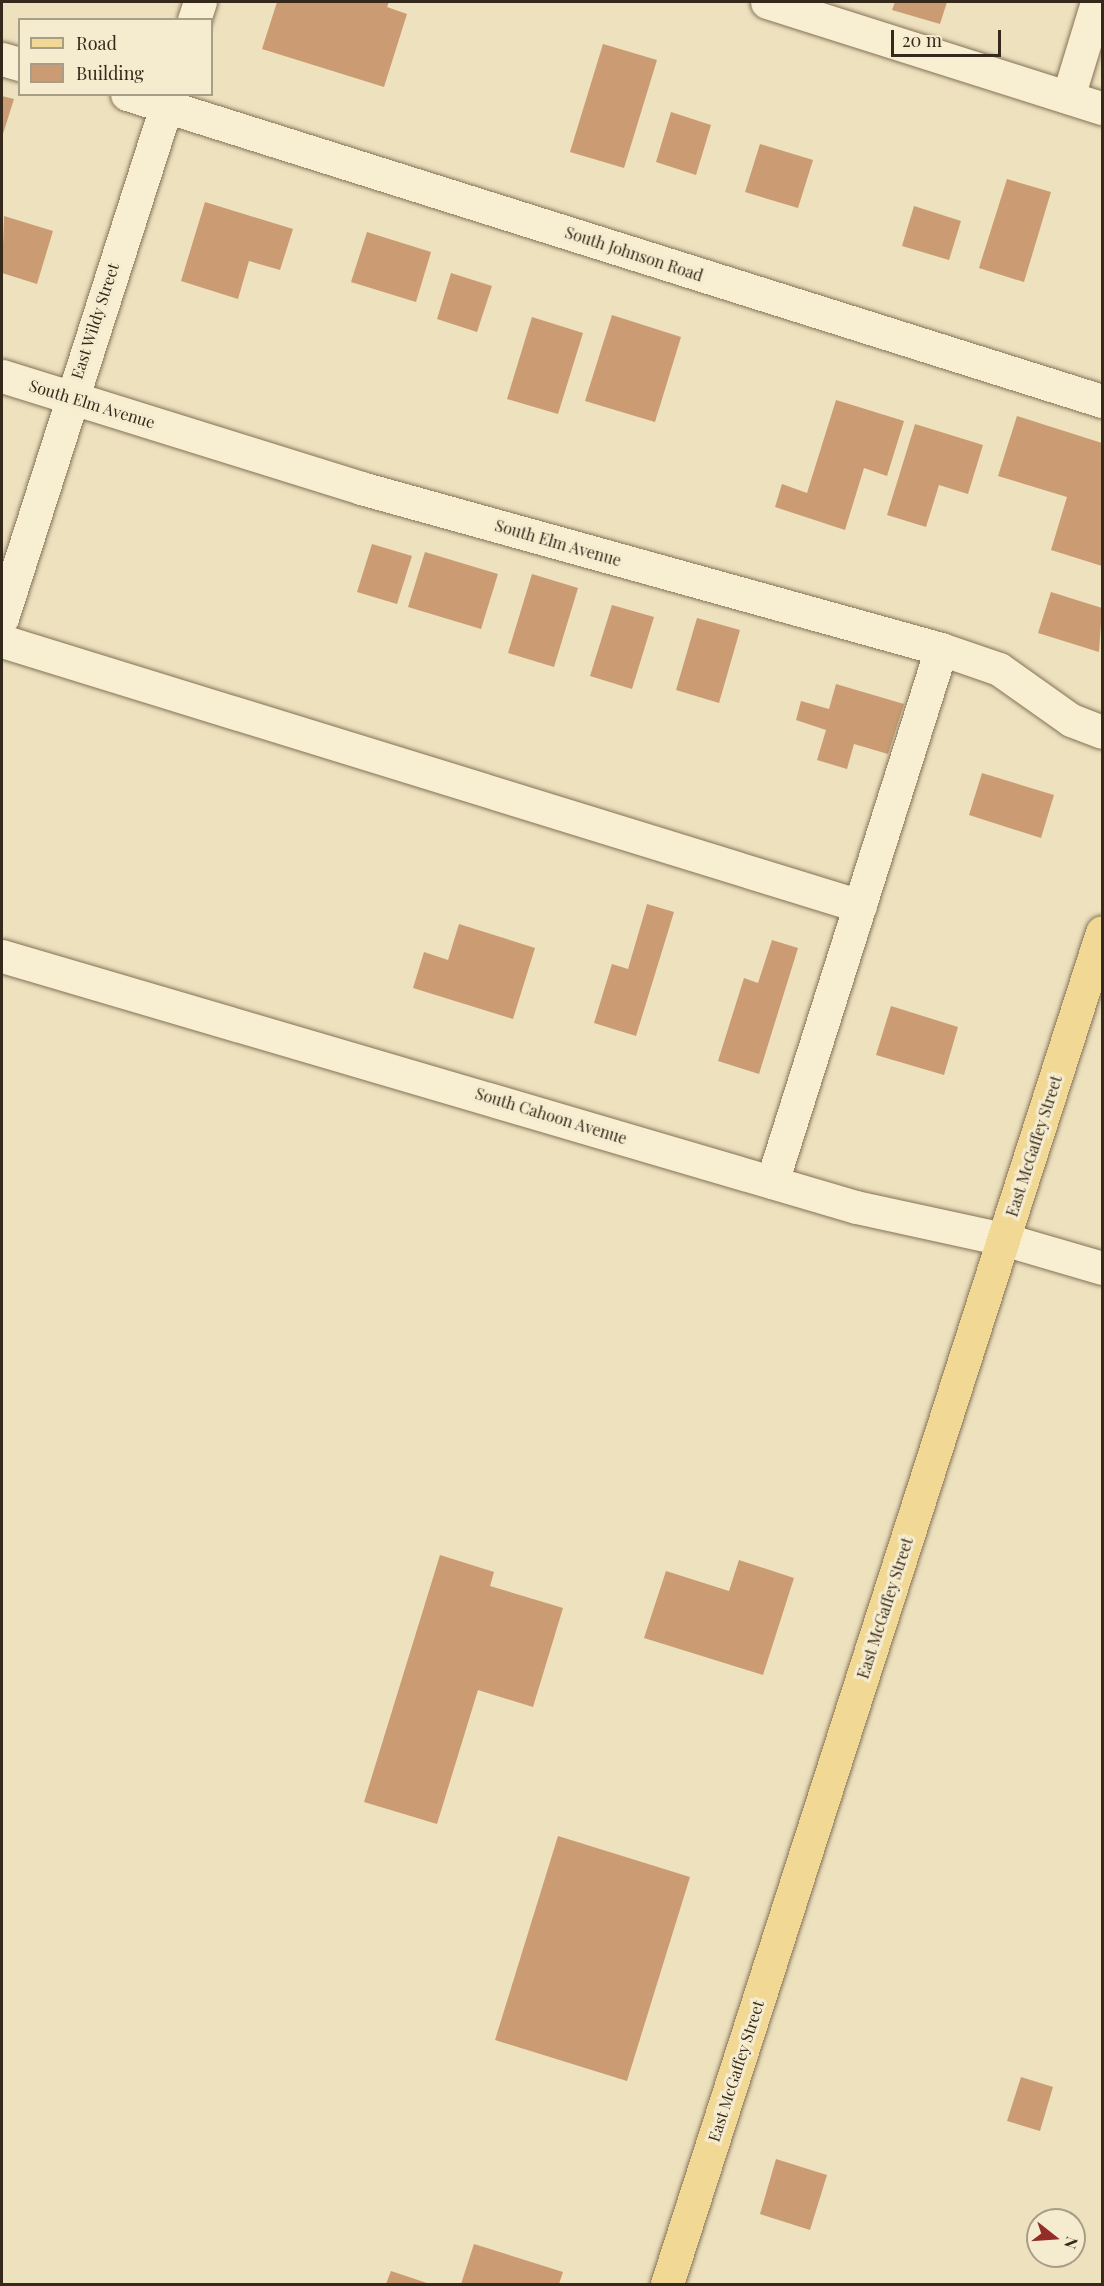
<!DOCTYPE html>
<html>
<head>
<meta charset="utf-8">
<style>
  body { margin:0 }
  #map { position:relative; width:1104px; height:2286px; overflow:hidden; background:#ede1be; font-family:"Playfair Display",serif }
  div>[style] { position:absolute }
  .building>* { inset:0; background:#cb9c74 }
  .roads { filter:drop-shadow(0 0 2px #857257) drop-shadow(0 0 2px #857257) }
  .minor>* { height:33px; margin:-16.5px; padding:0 16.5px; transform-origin:16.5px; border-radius:16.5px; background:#f8eed1 }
  .major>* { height:33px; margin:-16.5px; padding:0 16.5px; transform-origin:16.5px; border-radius:16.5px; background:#f1d995 }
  span { translate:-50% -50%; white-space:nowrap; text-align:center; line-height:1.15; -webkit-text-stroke:6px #f5ebce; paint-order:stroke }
  .street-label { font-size:16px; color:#35291c }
  .frame { position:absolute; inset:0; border:3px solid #35291c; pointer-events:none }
  .legend { position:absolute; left:18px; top:18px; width:195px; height:78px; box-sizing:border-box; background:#f5ebce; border:2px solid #a89d87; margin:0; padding:8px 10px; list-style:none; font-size:18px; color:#35291c }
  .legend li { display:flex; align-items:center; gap:12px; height:30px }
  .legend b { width:30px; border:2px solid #a89d87 }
  .north { position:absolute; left:1026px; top:2208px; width:60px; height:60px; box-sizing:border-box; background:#f5ebce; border:2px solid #a89d87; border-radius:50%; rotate:107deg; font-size:16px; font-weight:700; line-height:24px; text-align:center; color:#35291c }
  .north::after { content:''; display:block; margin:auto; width:21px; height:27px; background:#942c28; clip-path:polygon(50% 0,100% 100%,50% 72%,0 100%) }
  .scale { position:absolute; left:891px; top:30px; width:110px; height:27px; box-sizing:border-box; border:3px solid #35291c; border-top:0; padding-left:8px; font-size:18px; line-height:21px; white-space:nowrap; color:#35291c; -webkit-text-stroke:4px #f5ebce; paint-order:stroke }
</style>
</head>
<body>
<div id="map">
  <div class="building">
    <i style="clip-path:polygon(277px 2px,389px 2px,387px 7px,407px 14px,384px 87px,262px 49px)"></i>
    <i style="clip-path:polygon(895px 2px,947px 2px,940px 24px,892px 10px)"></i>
    <i style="clip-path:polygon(603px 44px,657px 60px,624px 168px,570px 152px)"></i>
    <i style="clip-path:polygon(2px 96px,14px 99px,2px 137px)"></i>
    <i style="clip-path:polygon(671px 112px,711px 125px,696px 175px,656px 162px)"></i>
    <i style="clip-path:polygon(760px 144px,813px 160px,798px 208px,745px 192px)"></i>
    <i style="clip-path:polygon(1007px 179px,1051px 192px,1024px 282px,979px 268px)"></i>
    <i style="clip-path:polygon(205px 202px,293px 229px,280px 270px,249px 261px,238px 299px,181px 281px)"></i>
    <i style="clip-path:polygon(914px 206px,961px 221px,949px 260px,902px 246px)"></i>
    <i style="clip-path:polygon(4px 216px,53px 231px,37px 284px,2px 273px)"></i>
    <i style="clip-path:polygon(367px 232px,431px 252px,416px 302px,351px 282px)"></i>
    <i style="clip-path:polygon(451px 273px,492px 286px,477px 332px,437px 319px)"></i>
    <i style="clip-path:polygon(612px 315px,681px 337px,655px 422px,585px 401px)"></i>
    <i style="clip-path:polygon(532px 317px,583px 333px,558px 414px,507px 399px)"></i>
    <i style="clip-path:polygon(836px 400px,904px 421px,887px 476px,864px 468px,845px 530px,775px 507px,782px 484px,807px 493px)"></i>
    <i style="clip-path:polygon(1017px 416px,1102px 443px,1102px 566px,1051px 550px,1067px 497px,998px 476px)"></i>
    <i style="clip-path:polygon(915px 424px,983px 445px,968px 494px,939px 485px,926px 527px,887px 515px)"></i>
    <i style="clip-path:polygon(372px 544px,412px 556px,397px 604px,357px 592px)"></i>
    <i style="clip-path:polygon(425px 552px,498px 574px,481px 629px,408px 607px)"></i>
    <i style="clip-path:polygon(532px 574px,578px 588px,554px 667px,508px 653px)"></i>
    <i style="clip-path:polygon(1051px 592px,1102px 608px,1099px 652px,1038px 633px)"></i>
    <i style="clip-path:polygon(612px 605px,654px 617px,632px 689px,590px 676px)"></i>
    <i style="clip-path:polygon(697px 618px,740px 630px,719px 703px,676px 690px)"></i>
    <i style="clip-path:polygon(836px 684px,904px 704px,888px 754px,854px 744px,847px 769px,817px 760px,826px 730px,796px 720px,801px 701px,829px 709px)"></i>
    <i style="clip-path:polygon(982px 773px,1054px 795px,1041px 838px,969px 815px)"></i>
    <i style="clip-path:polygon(647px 904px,674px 912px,636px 1036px,594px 1023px,612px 964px,628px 969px)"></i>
    <i style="clip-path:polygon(459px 924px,535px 948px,513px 1019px,413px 988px,424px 952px,448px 960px)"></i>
    <i style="clip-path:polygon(772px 940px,798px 948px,759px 1074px,718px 1061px,744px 978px,758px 983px)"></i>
    <i style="clip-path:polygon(891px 1006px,958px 1027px,944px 1075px,876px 1055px)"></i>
    <i style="clip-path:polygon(440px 1555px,494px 1572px,490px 1586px,563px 1608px,533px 1707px,478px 1690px,437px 1824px,364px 1802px)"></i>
    <i style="clip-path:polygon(739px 1560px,794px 1578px,763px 1675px,644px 1638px,666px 1571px,729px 1591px)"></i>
    <i style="clip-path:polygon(558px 1836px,690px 1877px,627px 2081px,495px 2040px)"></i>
    <i style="clip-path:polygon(1021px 2077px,1053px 2087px,1040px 2131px,1007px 2121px)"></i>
    <i style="clip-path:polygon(776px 2159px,827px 2175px,810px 2230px,760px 2214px)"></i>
    <i style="clip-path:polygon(474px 2244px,563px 2272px,559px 2284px,461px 2284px)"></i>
    <i style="clip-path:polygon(391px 2271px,430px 2284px,386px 2284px)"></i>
  </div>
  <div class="roads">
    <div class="minor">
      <i style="left:767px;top:2px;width:351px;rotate:17.6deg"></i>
      <i style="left:194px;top:20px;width:19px;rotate:-72deg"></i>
      <i style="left:2px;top:59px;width:19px;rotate:16deg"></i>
      <i style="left:127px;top:94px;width:1022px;rotate:17.48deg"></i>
      <i style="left:1068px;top:97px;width:99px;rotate:-73deg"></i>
      <i style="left:2px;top:376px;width:376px;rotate:17.3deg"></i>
      <i style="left:361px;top:488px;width:602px;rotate:15.51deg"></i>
      <i style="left:941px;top:649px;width:61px;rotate:19deg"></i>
      <i style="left:999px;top:669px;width:88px;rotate:35.3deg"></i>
      <i style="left:1071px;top:720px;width:33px;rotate:21deg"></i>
      <i style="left:2px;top:618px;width:550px;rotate:-72.22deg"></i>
      <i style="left:2px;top:641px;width:898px;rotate:17.16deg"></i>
      <i style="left:2px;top:956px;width:890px;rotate:16.38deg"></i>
      <i style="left:856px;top:1207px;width:150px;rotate:12.3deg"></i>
      <i style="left:1003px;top:1239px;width:103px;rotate:16.3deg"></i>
      <i style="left:772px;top:1182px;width:559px;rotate:-72.41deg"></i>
    </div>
    <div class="major">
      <i style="left:667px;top:2284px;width:1420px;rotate:-72.16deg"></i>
    </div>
  </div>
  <div class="street-label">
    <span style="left:634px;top:254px;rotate:18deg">South Johnson Road</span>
    <span style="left:95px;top:321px;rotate:-72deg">East Wildy Street</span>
    <span style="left:92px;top:404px;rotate:17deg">South Elm Avenue</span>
    <span style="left:558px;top:543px;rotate:16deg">South Elm Avenue</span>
    <span style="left:551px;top:1116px;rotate:17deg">South Cahoon Avenue</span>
    <span style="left:1034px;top:1146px;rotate:-72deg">East McGaffey Street</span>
    <span style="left:885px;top:1608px;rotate:-72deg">East McGaffey Street</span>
    <span style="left:736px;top:2071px;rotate:-72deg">East McGaffey Street</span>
  </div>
  <div class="frame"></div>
  <ul class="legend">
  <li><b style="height:8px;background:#f1d995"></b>Road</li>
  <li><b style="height:16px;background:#cb9c74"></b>Building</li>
  </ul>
  <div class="north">N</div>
  <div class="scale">20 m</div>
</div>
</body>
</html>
